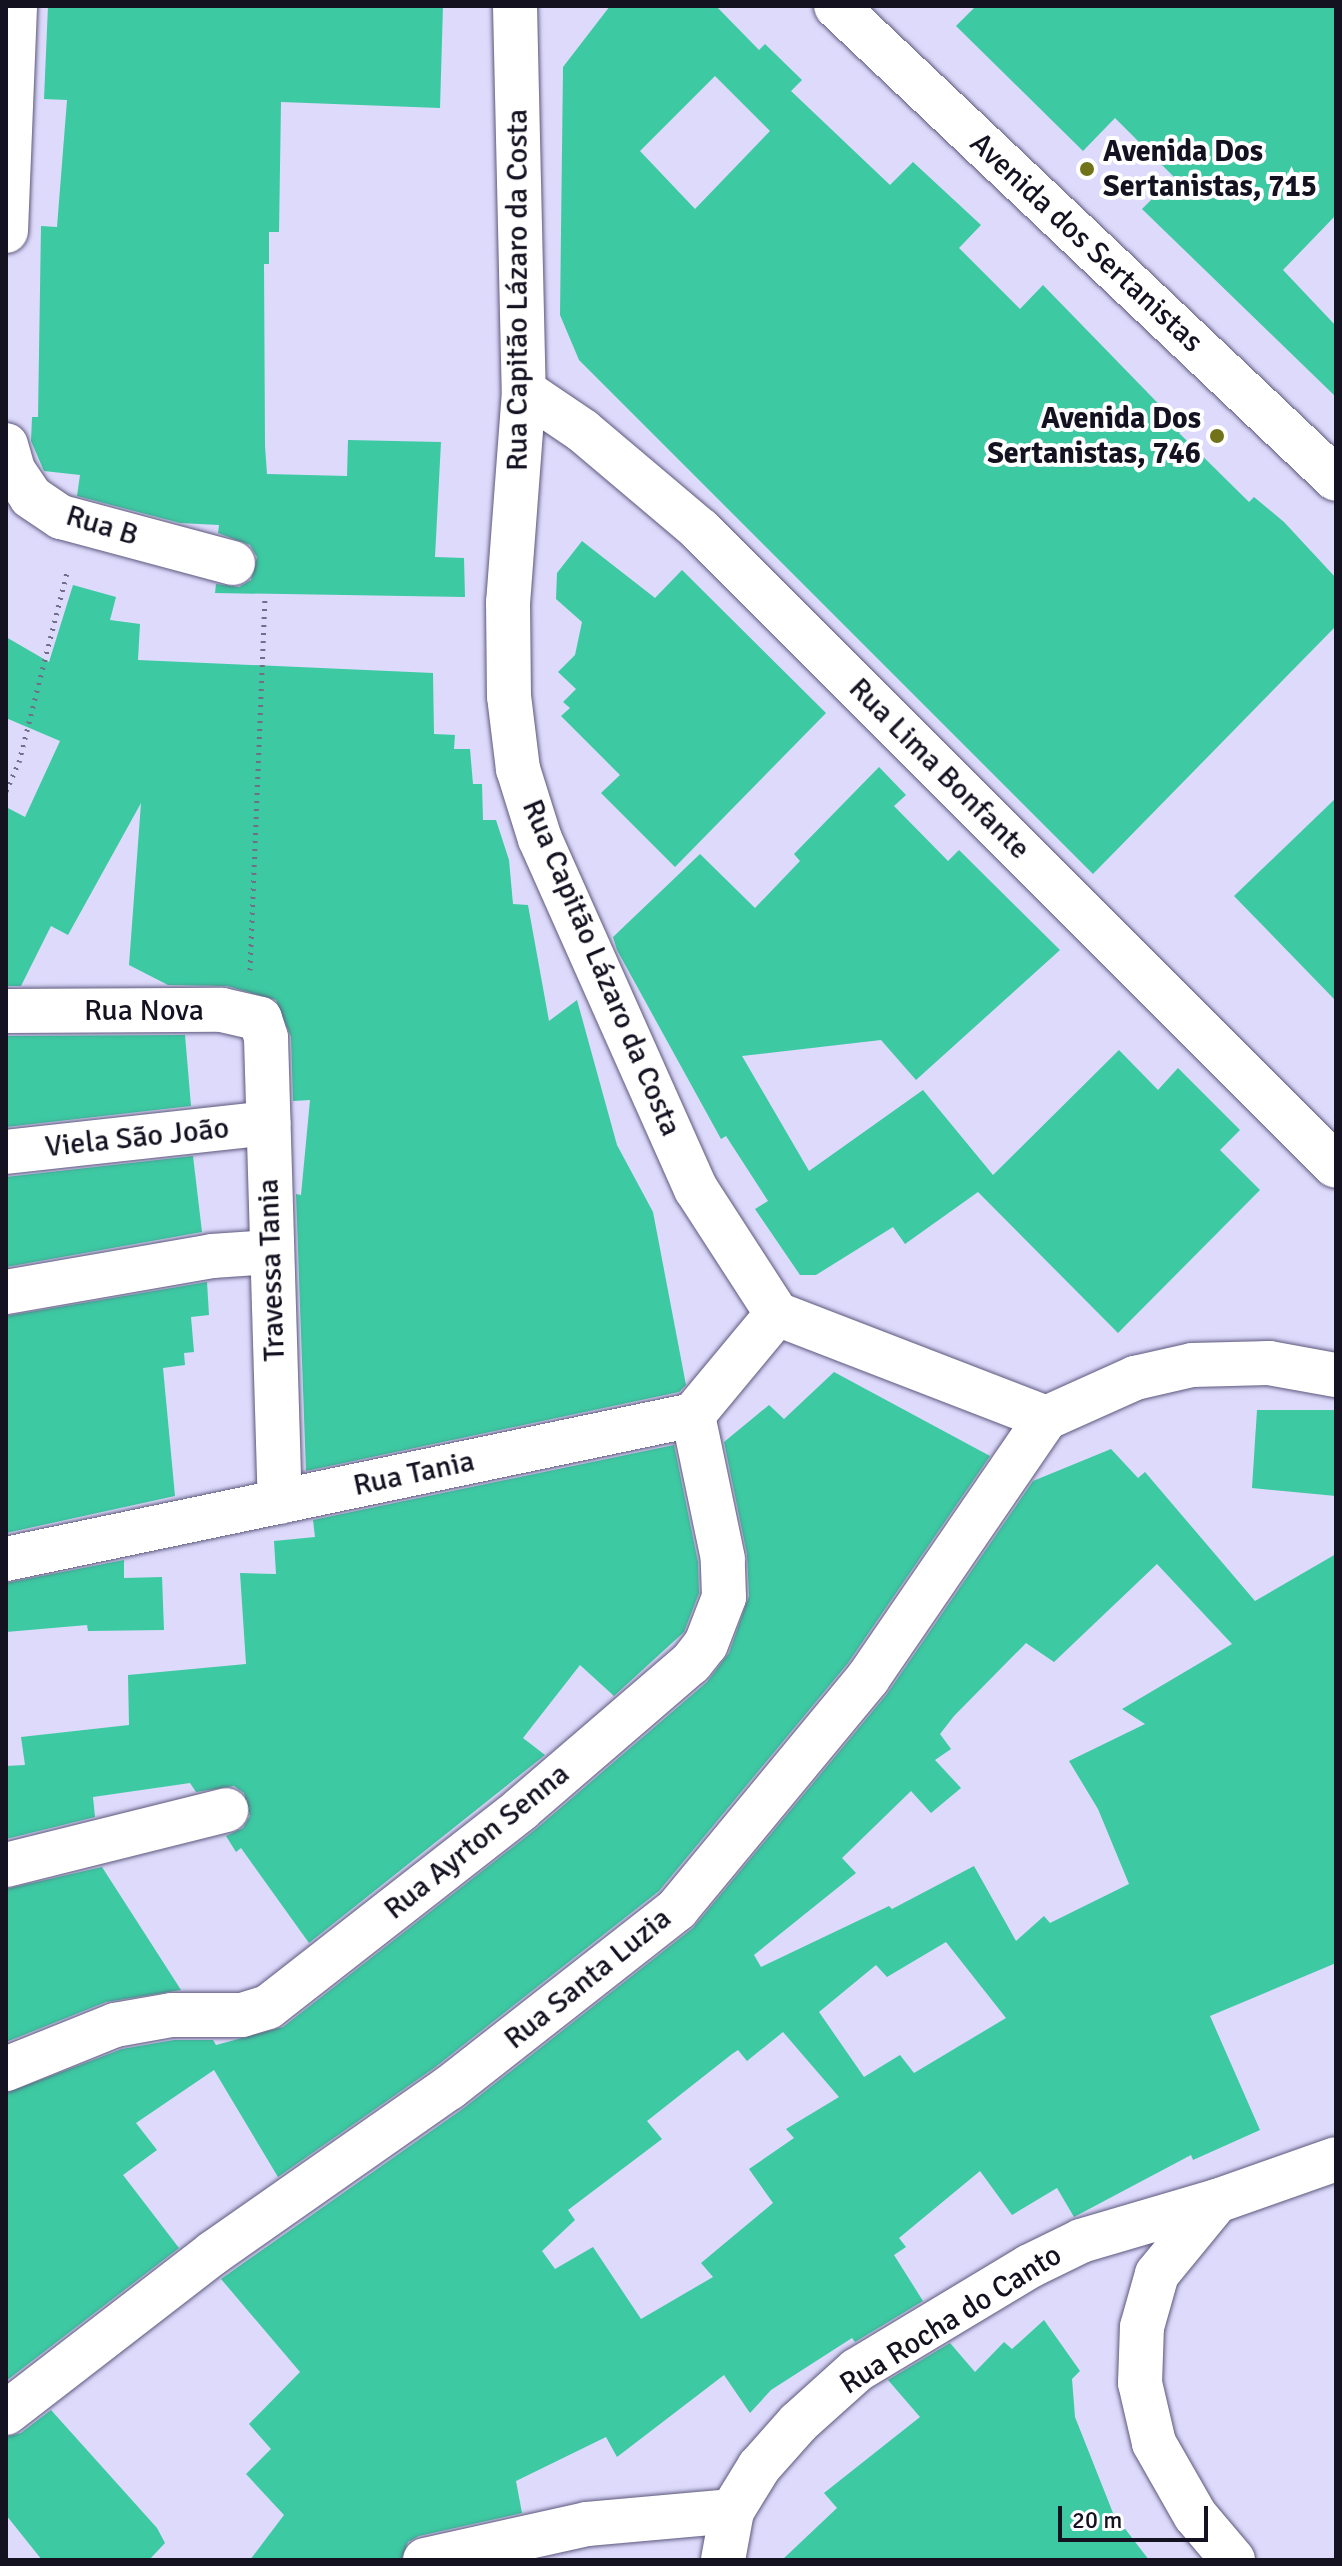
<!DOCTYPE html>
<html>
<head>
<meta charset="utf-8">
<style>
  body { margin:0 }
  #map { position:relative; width:1342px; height:2566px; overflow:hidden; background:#dddafc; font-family:Signika,sans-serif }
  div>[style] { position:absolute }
  .building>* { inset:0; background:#3dc9a2 }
  .path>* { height:5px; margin-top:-2.5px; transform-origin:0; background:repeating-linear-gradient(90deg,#716f87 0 2px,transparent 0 8px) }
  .roads { filter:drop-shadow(0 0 2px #5d587c) drop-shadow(0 0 2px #5d587c) }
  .minor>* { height:44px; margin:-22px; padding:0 22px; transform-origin:22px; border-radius:22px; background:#fff }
  .major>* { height:44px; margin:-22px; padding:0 22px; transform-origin:22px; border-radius:22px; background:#fff }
  .dots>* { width:22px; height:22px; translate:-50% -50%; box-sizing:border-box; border:4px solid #fff; border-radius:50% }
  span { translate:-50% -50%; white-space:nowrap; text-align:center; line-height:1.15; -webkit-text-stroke:8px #fff; paint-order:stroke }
  .poi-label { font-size:30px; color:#141221; font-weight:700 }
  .left { translate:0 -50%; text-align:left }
  .right { translate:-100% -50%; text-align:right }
  .street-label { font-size:30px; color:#141221 }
  .frame { position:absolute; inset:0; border:8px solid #141221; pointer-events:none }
  .scale { position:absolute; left:1058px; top:2506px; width:150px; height:36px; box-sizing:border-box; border:4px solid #141221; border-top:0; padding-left:10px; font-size:24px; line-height:28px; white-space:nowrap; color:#141221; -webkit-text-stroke:6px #fff; paint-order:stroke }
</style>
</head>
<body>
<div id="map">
  <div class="building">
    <i style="clip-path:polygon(48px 6px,443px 6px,440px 108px,281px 102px,279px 232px,269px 232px,269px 264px,264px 264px,265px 446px,267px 474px,347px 476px,348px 440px,441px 442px,435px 557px,464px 558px,465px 597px,215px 593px,216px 584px,239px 587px,251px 580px,257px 557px,250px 545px,218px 533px,219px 525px,180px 523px,77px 496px,80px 475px,44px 471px,31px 441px,32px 417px,38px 417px,41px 226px,57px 227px,67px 100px,44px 99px)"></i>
    <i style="clip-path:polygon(evenodd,610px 6px,716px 6px,759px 50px,765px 44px,802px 80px,791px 91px,890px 185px,913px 162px,981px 225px,959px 248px,1020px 309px,1043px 285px,1183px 429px,1179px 433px,1249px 502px,1254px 497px,1284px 522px,1336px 578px,1336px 626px,1093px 874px,579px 360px,560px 315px,563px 67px,610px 6px,715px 76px,770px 131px,695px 209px,640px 151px,715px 76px)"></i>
    <i style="clip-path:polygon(976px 6px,1336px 6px,1336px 215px,1283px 270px,1336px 326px,1336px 397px,1142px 209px,1174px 177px,1115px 118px,1083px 151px,956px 26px)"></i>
    <i style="clip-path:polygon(582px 541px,655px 598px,682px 570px,826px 713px,675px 867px,601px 793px,620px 775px,561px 716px,570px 708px,563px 702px,576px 689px,558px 672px,575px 655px,582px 622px,556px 599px,557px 573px)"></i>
    <i style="clip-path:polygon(73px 585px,116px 597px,110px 620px,140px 624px,138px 660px,433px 673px,434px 734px,455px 735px,454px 749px,470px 749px,473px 784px,482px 784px,483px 820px,496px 820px,509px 860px,513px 904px,528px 905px,549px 1021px,577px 1000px,617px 1145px,653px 1212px,686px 1385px,679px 1392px,306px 1471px,296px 1194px,301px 1195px,310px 1100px,293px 1101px,291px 1037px,276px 1000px,227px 986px,168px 985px,129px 965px,141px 803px,68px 935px,51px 926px,21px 986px,6px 986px,6px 807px,25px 817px,60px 741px,6px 718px,6px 637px,49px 662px)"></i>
    <i style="clip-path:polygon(879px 767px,906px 795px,894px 806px,948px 861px,959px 850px,1060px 950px,916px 1080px,881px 1040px,742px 1056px,809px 1171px,923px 1090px,993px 1175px,1119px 1050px,1158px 1090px,1178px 1068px,1240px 1130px,1220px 1150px,1260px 1190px,1118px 1333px,978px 1192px,905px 1244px,893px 1227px,816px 1275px,800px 1275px,755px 1209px,768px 1201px,726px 1136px,721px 1139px,617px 950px,613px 937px,700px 854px,755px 908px,800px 861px,794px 854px)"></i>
    <i style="clip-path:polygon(1336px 798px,1336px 1001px,1234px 896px)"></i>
    <i style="clip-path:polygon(185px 1035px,191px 1106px,6px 1127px,6px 1036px)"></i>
    <i style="clip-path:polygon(193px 1156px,202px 1232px,6px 1267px,6px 1177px)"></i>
    <i style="clip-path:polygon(207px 1282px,209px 1315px,191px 1317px,194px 1352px,184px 1353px,185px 1365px,163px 1368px,175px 1496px,6px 1533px,6px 1316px)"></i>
    <i style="clip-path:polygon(834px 1372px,990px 1456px,848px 1663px,659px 1891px,434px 2068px,278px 2177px,214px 2070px,136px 2123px,157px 2150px,123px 2175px,179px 2248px,6px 2381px,6px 2093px,122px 2049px,174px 2040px,213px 2040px,216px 2045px,283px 2027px,536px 1829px,707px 1682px,729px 1653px,749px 1596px,747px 1554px,724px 1442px,769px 1405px,784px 1419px)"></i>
    <i style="clip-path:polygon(1257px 1410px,1336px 1410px,1336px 1496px,1252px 1488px)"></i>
    <i style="clip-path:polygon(674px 1445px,698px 1562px,699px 1593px,684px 1632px,614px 1696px,580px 1665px,523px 1738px,545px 1755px,309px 1943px,241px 1848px,236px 1852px,226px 1836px,243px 1828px,250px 1816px,244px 1793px,234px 1786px,196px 1792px,190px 1783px,93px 1797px,95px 1817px,6px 1839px,6px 1766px,25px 1765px,21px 1737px,129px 1725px,128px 1675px,246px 1664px,240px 1573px,276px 1574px,274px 1541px,315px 1537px,313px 1520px)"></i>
    <i style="clip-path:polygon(evenodd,1111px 1449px,1138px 1478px,1145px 1472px,1255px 1601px,1336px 1554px,1336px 1963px,1210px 2016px,1260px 2130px,1193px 2160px,1191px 2155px,1074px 2217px,1057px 2188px,1012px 2215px,980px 2171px,899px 2238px,906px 2247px,894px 2255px,923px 2301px,855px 2342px,852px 2338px,771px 2390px,750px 2413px,724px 2375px,617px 2457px,606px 2437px,516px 2481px,522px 2513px,419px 2536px,408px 2542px,401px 2560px,250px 2560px,284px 2515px,246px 2474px,271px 2449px,249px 2424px,300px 2372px,221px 2279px,464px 2108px,693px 1928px,887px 1694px,1033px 1481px,1111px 1449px,1157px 1564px,1232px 1644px,1122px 1709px,1145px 1724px,1069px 1761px,1098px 1809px,1129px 1884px,1050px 1923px,1044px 1916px,1016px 1941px,974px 1866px,892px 1909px,889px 1906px,761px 1967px,754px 1955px,856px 1873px,842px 1858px,911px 1791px,931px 1813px,961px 1788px,935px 1760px,951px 1749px,940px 1734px,954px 1716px,1026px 1643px,1054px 1662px,1157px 1564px,1111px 1449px,946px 1942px,1006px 2018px,914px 2073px,900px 2055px,864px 2077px,819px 2012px,876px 1965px,887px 1977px,946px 1942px,1111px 1449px,783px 2032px,839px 2097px,786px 2129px,794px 2138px,749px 2169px,773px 2203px,701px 2263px,713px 2277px,641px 2319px,593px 2247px,555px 2269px,542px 2251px,575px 2220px,568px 2210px,662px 2139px,647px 2121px,732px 2054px,738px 2050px,747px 2061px,783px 2032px)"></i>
    <i style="clip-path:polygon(124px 1560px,124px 1578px,162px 1577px,164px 1630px,88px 1631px,87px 1625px,6px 1632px,6px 1583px)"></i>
    <i style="clip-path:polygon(102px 1867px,181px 1990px,106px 2002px,6px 2042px,6px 1889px)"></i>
    <i style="clip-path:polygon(1044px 2320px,1080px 2371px,1072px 2379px,1075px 2417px,1113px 2513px,1149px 2560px,782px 2560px,837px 2508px,824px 2493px,920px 2417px,888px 2380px,950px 2343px,975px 2372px,1004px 2342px,1012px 2349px)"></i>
    <i style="clip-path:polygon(51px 2410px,157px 2528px,165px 2543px,149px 2560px,42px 2560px,6px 2515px,6px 2437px,21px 2433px)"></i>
  </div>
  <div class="path">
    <i style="left:6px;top:791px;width:32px;rotate:-66deg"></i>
    <i style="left:19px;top:762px;width:199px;rotate:-75.8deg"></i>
    <i style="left:250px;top:970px;width:370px;rotate:-87.7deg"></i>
  </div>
  <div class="roads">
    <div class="minor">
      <i style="left:515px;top:6px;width:385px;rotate:88.7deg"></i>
      <i style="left:524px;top:391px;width:212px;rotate:94.3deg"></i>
      <i style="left:508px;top:602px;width:94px;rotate:89.4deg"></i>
      <i style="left:509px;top:696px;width:74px;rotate:83deg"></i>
      <i style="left:518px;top:769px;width:73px;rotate:72.6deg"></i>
      <i style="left:540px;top:839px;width:383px;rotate:66deg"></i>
      <i style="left:696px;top:1189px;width:149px;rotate:57.1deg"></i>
      <i style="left:777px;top:1314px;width:288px;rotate:21.1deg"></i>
      <i style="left:1046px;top:1418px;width:98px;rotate:-24.2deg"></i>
      <i style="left:1135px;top:1378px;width:58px;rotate:-12.8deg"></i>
      <i style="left:1192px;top:1365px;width:77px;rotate:-1.5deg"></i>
      <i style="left:1269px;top:1363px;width:68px;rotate:10.2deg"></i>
      <i style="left:6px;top:231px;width:225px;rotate:-87.7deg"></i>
      <i style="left:524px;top:391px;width:71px;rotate:34.1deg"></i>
      <i style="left:583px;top:431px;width:153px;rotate:40.2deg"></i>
      <i style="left:700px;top:530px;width:899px;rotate:45deg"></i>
      <i style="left:6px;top:445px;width:26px;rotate:74deg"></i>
      <i style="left:13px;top:470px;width:32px;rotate:56deg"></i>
      <i style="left:31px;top:497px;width:36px;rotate:34deg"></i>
      <i style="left:61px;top:517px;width:178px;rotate:15deg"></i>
      <i style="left:6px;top:1011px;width:216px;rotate:-0.3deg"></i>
      <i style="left:222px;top:1010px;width:39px;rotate:13deg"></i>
      <i style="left:260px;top:1019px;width:20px;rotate:72deg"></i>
      <i style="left:266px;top:1038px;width:464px;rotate:88.3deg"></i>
      <i style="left:6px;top:1152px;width:264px;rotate:-6.3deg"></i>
      <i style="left:6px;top:1292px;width:209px;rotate:-9.9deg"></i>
      <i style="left:212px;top:1256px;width:59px;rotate:-3.9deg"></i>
      <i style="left:6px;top:1559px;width:702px;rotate:-11.84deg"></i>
      <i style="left:693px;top:1415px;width:131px;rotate:-50.3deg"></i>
      <i style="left:6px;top:1865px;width:227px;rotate:-14deg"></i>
      <i style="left:6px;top:2069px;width:118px;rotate:-22deg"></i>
      <i style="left:115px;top:2025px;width:58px;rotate:-10deg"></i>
      <i style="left:172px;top:2015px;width:70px"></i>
      <i style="left:242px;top:2015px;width:27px;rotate:-17deg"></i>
      <i style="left:268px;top:2007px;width:321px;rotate:-38deg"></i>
      <i style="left:521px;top:1809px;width:224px;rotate:-40.7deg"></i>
      <i style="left:691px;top:1663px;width:24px;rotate:-52deg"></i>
      <i style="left:706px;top:1644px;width:50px;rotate:-69deg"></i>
      <i style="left:724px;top:1597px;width:38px;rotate:-92deg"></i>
      <i style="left:723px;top:1559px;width:147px;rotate:-101.8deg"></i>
      <i style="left:6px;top:2413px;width:262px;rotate:-37.7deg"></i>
      <i style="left:213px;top:2253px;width:288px;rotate:-35deg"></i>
      <i style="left:449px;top:2088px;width:290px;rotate:-38.1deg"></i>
      <i style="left:677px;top:1909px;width:300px;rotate:-50.4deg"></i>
      <i style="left:868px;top:1678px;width:315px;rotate:-55.6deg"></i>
      <i style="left:425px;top:2560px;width:166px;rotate:-12.5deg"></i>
      <i style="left:587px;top:2524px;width:146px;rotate:-5.1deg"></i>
      <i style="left:723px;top:2560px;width:50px;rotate:-79.6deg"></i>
      <i style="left:732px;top:2511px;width:52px;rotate:-58.5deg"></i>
      <i style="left:759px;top:2467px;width:59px;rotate:-48.4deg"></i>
      <i style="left:798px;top:2423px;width:79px;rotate:-41.9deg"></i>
      <i style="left:857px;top:2370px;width:202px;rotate:-31deg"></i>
      <i style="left:1030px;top:2266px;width:57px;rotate:-26.1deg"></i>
      <i style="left:1081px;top:2241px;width:142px;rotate:-16.4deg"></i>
      <i style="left:1233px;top:2560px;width:59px;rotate:-130.2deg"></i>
      <i style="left:1195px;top:2515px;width:83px;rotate:-119.7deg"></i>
      <i style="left:1154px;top:2443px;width:62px;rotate:-103.1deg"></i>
      <i style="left:1140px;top:2383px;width:56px;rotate:-88deg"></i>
      <i style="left:1142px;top:2327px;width:55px;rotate:-74.2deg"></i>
      <i style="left:1157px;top:2274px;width:94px;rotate:-50.6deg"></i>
      <i style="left:1217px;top:2201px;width:126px;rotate:-19.4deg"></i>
    </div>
    <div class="major">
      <i style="left:836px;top:6px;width:688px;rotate:43.41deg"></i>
    </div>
  </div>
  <div class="dots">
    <i style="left:1087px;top:169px;background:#727318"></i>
    <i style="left:1217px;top:436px;background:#727318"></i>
  </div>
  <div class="poi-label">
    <span class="left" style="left:1103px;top:169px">Avenida Dos<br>Sertanistas, 715</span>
    <span class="right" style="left:1201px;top:436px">Avenida Dos<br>Sertanistas, 746</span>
  </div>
  <div class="street-label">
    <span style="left:1086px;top:243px;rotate:43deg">Avenida dos Sertanistas</span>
    <span style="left:518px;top:290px;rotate:-90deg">Rua Capitão Lázaro da Costa</span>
    <span style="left:102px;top:526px;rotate:17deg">Rua B</span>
    <span style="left:939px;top:769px;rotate:45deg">Rua Lima Bonfante</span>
    <span style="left:601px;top:968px;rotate:67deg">Rua Capitão Lázaro da Costa</span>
    <span style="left:144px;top:1011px">Rua Nova</span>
    <span style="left:137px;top:1138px;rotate:-6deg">Viela São João</span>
    <span style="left:272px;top:1270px;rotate:-92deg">Travessa Tania</span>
    <span style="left:414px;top:1474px;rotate:-12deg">Rua Tania</span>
    <span style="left:477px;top:1842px;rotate:-39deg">Rua Ayrton Senna</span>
    <span style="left:588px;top:1979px;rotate:-39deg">Rua Santa Luzia</span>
    <span style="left:951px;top:2320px;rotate:-32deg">Rua Rocha do Canto</span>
  </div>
  <div class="frame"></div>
  <div class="scale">20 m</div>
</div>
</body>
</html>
